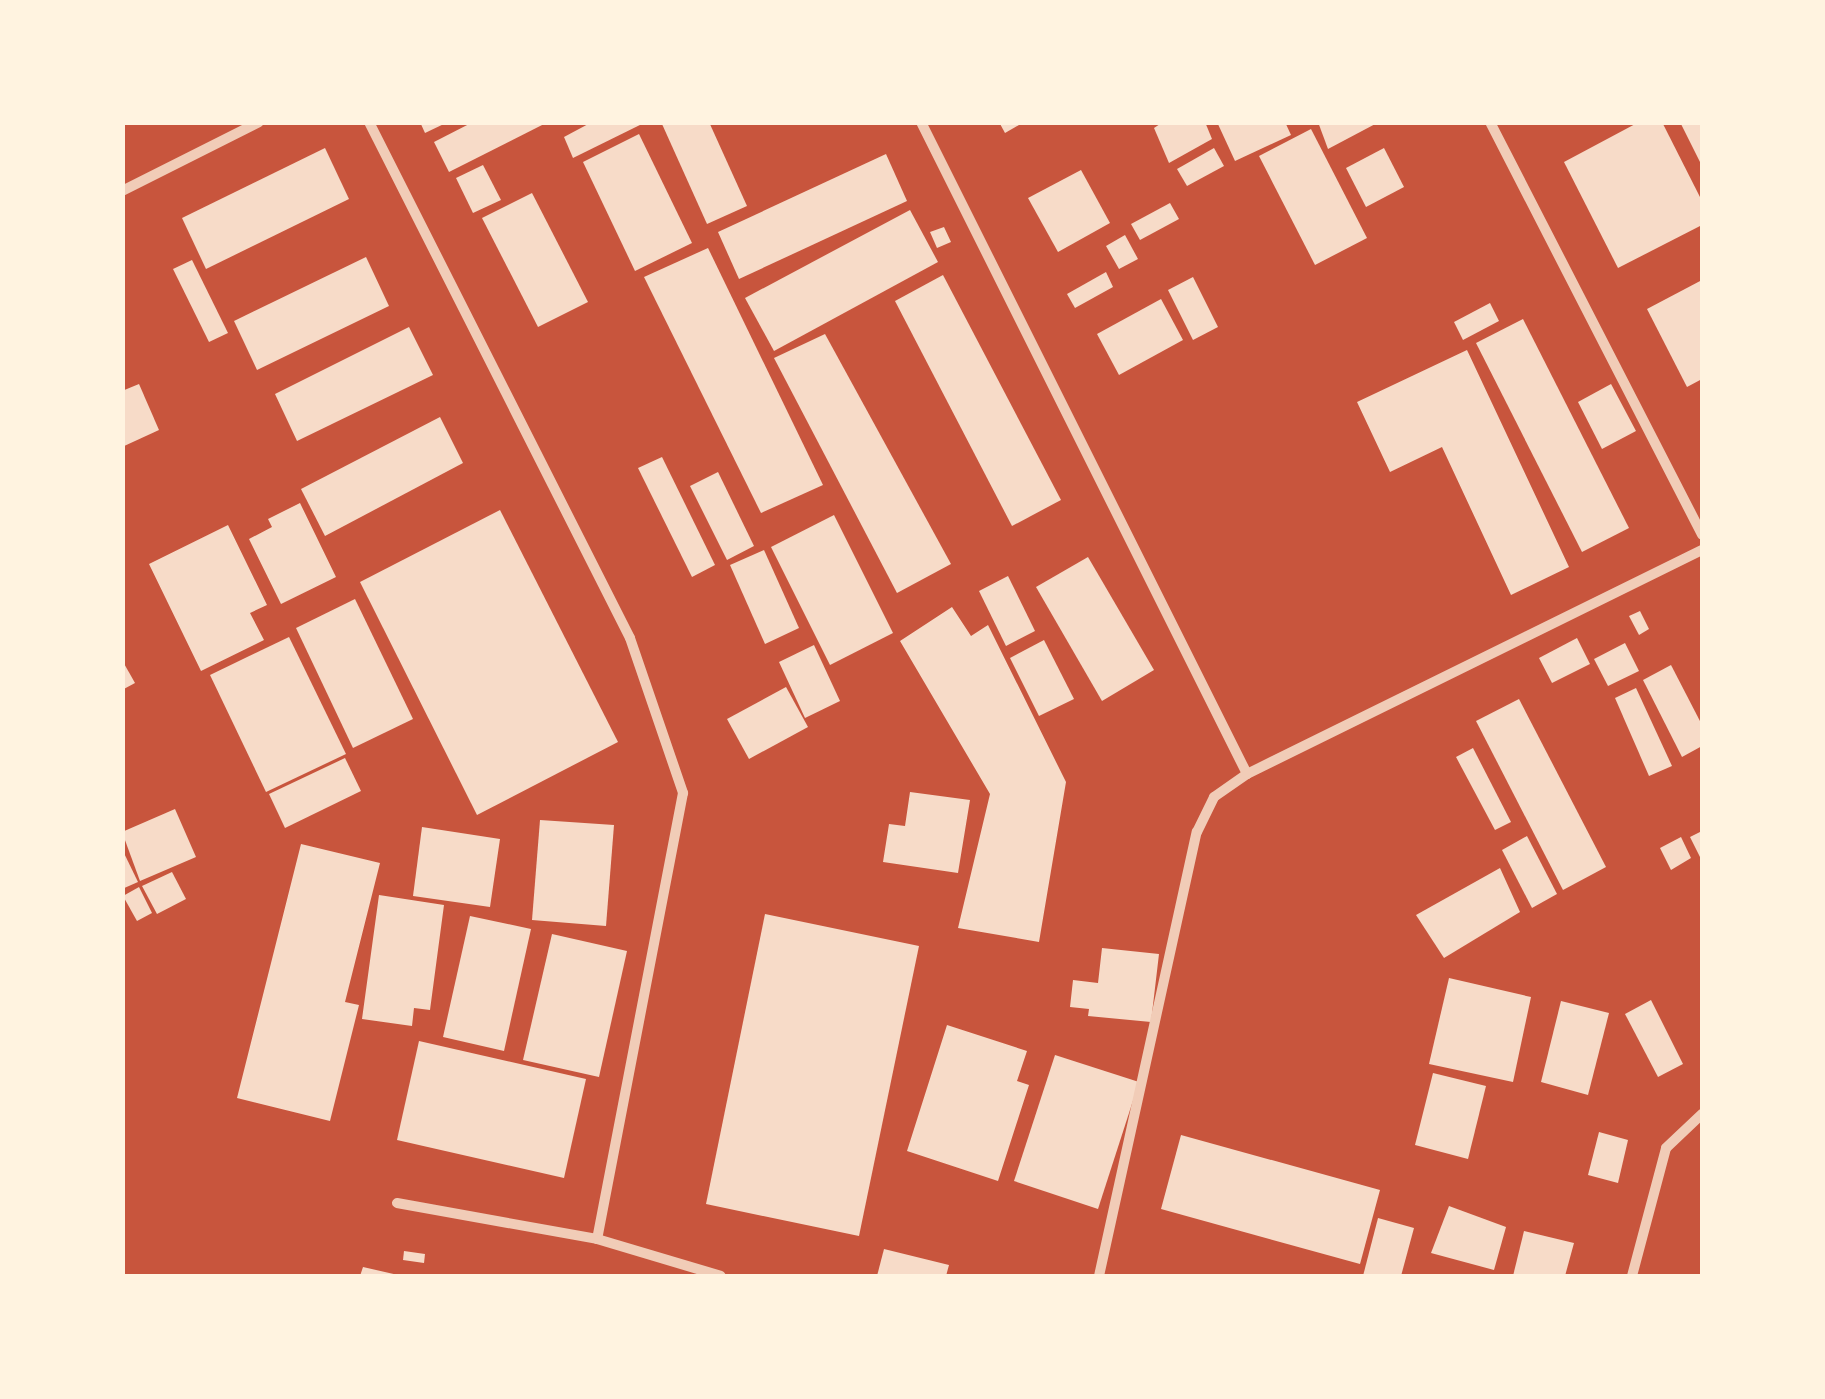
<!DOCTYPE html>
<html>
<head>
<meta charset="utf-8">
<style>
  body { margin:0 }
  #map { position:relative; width:1825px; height:1399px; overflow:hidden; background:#c8553d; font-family:"Work Sans",sans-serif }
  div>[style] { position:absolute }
  .building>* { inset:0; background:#f7dbc8 }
  .minor>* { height:10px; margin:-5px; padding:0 5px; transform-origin:5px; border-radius:5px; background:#f1ccb7 }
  span { translate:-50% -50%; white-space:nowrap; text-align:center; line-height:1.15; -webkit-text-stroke:8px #fff3e0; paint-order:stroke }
  .frame { position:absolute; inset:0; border:125px solid #fff3e0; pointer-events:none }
</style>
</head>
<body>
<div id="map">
  <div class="building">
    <i style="clip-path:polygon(420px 122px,448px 122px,425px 133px)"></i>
    <i style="clip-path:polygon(473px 122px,548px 122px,449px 172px,434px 142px)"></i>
    <i style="clip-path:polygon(592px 122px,646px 122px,573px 158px,564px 137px)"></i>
    <i style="clip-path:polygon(709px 122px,747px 206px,707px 224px,662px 124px)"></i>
    <i style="clip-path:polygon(999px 122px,1024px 122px,1005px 133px)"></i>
    <i style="clip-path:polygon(1163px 122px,1205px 122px,1212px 139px,1169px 163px,1154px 128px)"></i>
    <i style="clip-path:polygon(1217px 122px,1285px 122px,1291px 135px,1235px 161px)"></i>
    <i style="clip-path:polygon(1318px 122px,1379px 122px,1328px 149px)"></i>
    <i style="clip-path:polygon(1639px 122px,1662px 122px,1702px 201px,1702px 225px,1618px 268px,1564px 162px)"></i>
    <i style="clip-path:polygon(1680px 122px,1702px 122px,1702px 166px)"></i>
    <i style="clip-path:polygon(1311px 129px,1367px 238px,1315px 265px,1259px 156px)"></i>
    <i style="clip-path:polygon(639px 134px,692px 243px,635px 271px,583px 162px)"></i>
    <i style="clip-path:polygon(325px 148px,349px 199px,206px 269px,182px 218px)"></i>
    <i style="clip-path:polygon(1214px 148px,1224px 166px,1187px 186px,1177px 169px)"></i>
    <i style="clip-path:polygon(1384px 148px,1404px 187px,1366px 207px,1346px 168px)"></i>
    <i style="clip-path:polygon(886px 154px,907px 201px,739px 279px,718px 232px)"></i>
    <i style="clip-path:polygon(483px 165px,501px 200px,473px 213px,456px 178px)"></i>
    <i style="clip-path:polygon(1081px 170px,1110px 223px,1058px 252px,1028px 198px)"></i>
    <i style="clip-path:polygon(532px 193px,588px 302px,538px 327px,482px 218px)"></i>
    <i style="clip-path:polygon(1170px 203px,1179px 219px,1140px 240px,1131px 224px)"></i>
    <i style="clip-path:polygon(910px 210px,938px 262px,774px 351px,745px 298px)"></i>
    <i style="clip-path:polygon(944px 227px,951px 242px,937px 248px,930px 232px)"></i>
    <i style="clip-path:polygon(1125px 235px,1138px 259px,1119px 269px,1106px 246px)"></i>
    <i style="clip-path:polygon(708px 248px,823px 485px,761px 513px,644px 277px)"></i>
    <i style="clip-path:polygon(366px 257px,389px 306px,257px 370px,234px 321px)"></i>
    <i style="clip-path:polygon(192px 260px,228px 333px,209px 342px,173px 269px)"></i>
    <i style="clip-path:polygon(1106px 272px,1113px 287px,1075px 308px,1067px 294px)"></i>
    <i style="clip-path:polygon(943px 275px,1061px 500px,1012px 526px,895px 301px)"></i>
    <i style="clip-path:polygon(1193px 277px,1218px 327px,1193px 340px,1168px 290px)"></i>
    <i style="clip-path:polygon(1702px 280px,1702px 379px,1687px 387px,1647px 309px)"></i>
    <i style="clip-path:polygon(1161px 299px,1183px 340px,1119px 375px,1097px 334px)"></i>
    <i style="clip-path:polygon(1490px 303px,1499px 321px,1463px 340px,1454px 322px)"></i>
    <i style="clip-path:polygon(1523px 319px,1629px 528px,1582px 552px,1476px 343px)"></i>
    <i style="clip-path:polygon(409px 327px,433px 375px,297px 441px,275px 394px)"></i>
    <i style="clip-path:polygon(825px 334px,951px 564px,897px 593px,774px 358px)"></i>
    <i style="clip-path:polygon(1467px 350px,1569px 567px,1511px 595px,1442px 447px,1390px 472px,1357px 402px)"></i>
    <i style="clip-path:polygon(139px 384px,159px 430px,122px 447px,122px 391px)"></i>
    <i style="clip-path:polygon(1611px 384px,1636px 431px,1602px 449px,1578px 402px)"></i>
    <i style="clip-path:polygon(440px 417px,463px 463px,325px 536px,301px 489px)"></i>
    <i style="clip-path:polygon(662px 457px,715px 565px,692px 577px,638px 468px)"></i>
    <i style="clip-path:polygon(718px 472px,754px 546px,727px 560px,690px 486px)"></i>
    <i style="clip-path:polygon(300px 503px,336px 577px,281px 604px,249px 539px,272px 527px,268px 519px)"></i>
    <i style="clip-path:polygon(500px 510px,618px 742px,477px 815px,360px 582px)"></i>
    <i style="clip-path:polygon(834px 515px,893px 633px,830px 665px,771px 547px)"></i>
    <i style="clip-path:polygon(228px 525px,267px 605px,250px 613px,264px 640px,201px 671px,149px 564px)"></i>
    <i style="clip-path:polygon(764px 550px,799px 628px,765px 644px,730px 565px)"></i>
    <i style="clip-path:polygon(1088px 557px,1154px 670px,1102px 701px,1036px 587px)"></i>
    <i style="clip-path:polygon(1008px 576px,1035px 631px,1006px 646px,979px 591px)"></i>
    <i style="clip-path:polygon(355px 599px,413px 719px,353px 748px,296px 628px)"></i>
    <i style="clip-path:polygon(952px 607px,971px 636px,988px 625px,1066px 782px,1039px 942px,958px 928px,990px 794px,900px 641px)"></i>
    <i style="clip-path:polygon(1640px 611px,1649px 629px,1639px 635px,1629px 616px)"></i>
    <i style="clip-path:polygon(289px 637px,346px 754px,266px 792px,210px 675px)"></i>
    <i style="clip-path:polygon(1577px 638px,1590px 664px,1552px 683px,1539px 658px)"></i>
    <i style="clip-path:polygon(1044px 640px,1074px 699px,1039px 716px,1010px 658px)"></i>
    <i style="clip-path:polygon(1625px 643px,1639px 671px,1608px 686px,1594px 659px)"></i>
    <i style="clip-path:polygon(814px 645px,840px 701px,805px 718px,779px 662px)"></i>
    <i style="clip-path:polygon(122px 660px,135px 683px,122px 690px)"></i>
    <i style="clip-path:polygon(1671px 665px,1702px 725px,1702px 746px,1682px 757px,1643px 680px)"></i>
    <i style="clip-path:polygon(786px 687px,808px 727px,749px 759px,727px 719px)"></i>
    <i style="clip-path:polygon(1636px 688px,1672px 766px,1649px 776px,1615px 698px)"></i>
    <i style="clip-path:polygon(1519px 699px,1606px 867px,1563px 890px,1476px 721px)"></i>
    <i style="clip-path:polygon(1473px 748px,1511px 822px,1495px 830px,1456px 757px)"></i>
    <i style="clip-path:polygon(345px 758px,361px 791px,285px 828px,269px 794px)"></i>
    <i style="clip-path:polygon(910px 792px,970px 800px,958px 873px,883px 862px,889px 824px,905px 826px)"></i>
    <i style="clip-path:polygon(175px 809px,196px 857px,140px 881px,122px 832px)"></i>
    <i style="clip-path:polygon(540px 820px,614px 825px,606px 926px,532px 920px)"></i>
    <i style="clip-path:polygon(422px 827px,500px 839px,490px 907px,413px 896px)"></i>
    <i style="clip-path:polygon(1702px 831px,1702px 861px,1690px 837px)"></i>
    <i style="clip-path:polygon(1527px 836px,1557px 894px,1532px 908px,1502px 850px)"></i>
    <i style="clip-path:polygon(1681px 837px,1691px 858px,1671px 870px,1660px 848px)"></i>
    <i style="clip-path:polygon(301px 844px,380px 863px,345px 1002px,359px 1005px,330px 1121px,237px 1098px)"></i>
    <i style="clip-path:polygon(122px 849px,138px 882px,122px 889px)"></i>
    <i style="clip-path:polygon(1500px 868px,1520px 912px,1444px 958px,1416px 915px)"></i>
    <i style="clip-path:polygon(172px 872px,186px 899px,157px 914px,142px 886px)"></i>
    <i style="clip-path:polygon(139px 887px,152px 913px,137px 921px,123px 896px)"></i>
    <i style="clip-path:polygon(379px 895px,444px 905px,430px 1010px,414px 1008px,412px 1026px,362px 1019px)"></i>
    <i style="clip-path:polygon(765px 914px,919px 946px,859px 1236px,706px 1204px)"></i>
    <i style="clip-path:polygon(470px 916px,531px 929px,504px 1051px,443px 1037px)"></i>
    <i style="clip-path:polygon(552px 934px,627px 951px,599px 1077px,523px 1060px)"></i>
    <i style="clip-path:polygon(1102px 948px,1159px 954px,1151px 1022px,1088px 1016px,1089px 1009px,1070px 1007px,1073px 980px,1098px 983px)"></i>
    <i style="clip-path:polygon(1449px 978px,1531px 997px,1513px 1082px,1429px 1064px)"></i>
    <i style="clip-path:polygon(1651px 1000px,1683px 1064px,1658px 1077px,1625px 1014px)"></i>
    <i style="clip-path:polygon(1561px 1001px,1609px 1013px,1588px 1095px,1541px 1082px)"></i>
    <i style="clip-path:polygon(947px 1025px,1027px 1051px,1017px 1081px,1029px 1085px,998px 1181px,907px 1151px)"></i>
    <i style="clip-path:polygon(419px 1041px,586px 1079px,564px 1178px,397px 1140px)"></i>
    <i style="clip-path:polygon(1055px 1055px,1139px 1082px,1098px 1209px,1014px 1181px)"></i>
    <i style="clip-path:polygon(1433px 1073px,1486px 1086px,1468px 1159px,1415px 1145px)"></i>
    <i style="clip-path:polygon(1599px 1132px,1628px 1140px,1618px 1183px,1588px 1175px)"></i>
    <i style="clip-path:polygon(1181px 1135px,1380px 1190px,1360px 1264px,1161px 1209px)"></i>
    <i style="clip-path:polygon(1449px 1206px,1506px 1227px,1494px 1270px,1431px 1253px)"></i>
    <i style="clip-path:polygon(1378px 1218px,1414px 1228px,1401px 1276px,1363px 1276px)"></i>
    <i style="clip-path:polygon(1524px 1231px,1574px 1243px,1565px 1276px,1513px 1276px)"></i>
    <i style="clip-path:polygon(884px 1249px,949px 1265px,946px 1276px,877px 1276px)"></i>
    <i style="clip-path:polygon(404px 1251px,425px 1254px,424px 1263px,403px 1260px)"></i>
    <i style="clip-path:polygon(363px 1267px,398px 1275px,398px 1276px,360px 1276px)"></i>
  </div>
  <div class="minor">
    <i style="left:369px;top:122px;width:578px;rotate:63.17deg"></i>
    <i style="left:630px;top:638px;width:164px;rotate:71.1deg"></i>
    <i style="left:683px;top:793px;width:454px;rotate:100.9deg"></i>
    <i style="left:921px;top:122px;width:729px;rotate:63.43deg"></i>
    <i style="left:1490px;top:122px;width:464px;rotate:62.8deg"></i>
    <i style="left:122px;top:191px;width:153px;rotate:-26.7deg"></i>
    <i style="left:397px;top:1203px;width:203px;rotate:10.2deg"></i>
    <i style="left:597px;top:1239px;width:129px;rotate:16.6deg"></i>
    <i style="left:1099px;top:1276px;width:455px;rotate:-77.6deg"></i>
    <i style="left:1197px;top:832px;width:39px;rotate:-64deg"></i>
    <i style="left:1214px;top:797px;width:40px;rotate:-34.9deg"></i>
    <i style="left:1247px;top:774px;width:507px;rotate:-26.21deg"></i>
    <i style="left:1632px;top:1276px;width:132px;rotate:-75.1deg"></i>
    <i style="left:1666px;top:1148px;width:50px;rotate:-43.4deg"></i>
  </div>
  <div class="frame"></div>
</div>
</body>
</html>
